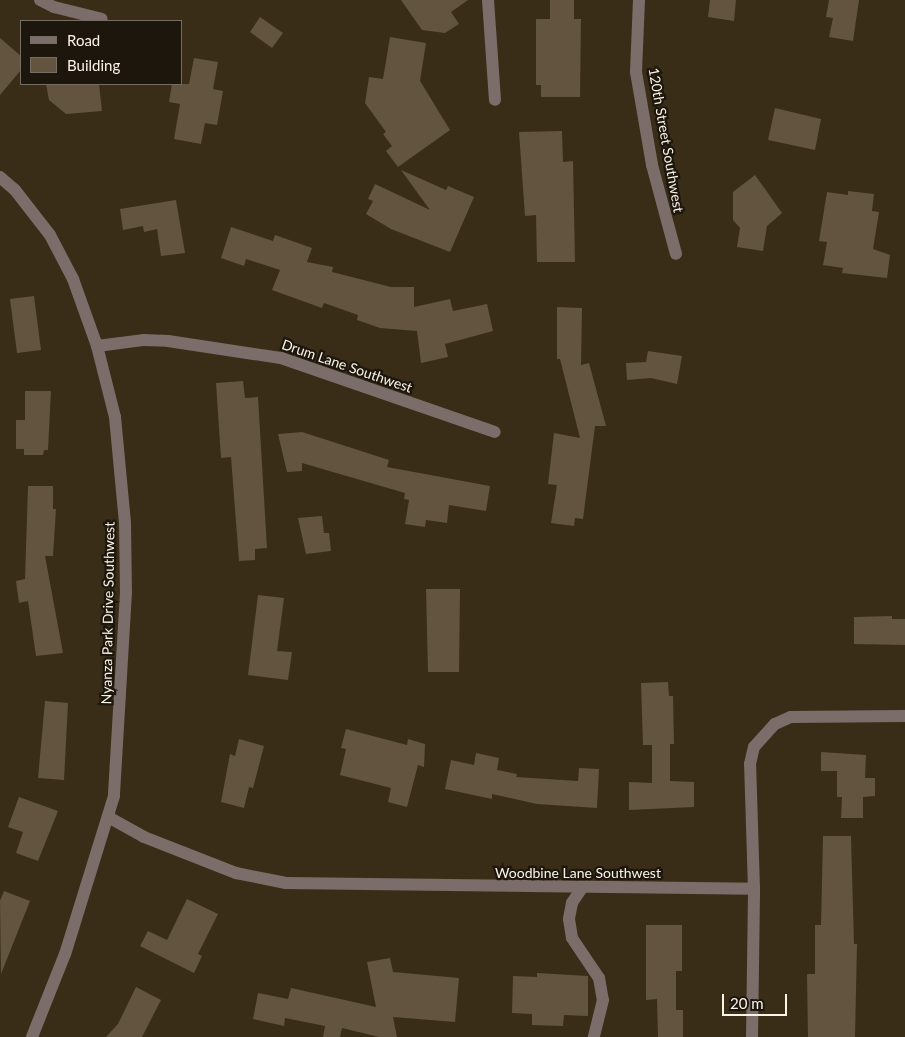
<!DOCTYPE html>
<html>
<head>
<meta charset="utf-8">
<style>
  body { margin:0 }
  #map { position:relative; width:905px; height:1037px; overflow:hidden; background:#3a2d18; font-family:Lato,sans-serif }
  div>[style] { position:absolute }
  .building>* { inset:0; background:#62543e }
  .minor>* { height:12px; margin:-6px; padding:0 6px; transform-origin:6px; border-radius:6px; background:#7b6e6a }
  span { translate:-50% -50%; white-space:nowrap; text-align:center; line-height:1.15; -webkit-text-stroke:4.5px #1c160d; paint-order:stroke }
  .street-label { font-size:14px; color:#fcf3e7 }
  .legend { position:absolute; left:20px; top:20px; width:162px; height:65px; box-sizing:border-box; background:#1c160d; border:1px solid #766e64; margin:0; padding:6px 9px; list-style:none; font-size:15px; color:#fcf3e7 }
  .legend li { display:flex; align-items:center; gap:10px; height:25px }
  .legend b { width:25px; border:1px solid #766e64 }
  .scale { position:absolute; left:722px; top:994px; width:65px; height:22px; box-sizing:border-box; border:2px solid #fcf3e7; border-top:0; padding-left:6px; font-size:15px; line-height:18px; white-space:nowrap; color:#fcf3e7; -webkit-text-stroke:4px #1c160d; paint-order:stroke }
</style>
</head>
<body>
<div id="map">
  <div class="building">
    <i style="clip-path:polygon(401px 0,468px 0,451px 12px,459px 24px,445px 33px,422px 30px)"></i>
    <i style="clip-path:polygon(550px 0,574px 0,574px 19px,581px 19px,580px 97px,541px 97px,541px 85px,536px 85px,536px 19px,550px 19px)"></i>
    <i style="clip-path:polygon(710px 0,736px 0,734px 21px,708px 17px)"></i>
    <i style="clip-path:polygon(829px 0,859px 0,853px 41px,829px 37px,833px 18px,826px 17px)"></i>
    <i style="clip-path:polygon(260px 17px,283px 33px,272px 48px,250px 32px)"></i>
    <i style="clip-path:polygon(390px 37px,426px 43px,420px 81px,450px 130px,398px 167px,386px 151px,392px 146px,383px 134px,386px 132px,365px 103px,369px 77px,383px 79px)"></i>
    <i style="clip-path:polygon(0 38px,21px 56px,21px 70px,0 95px)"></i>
    <i style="clip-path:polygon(194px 58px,218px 62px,213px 89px,223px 91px,217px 125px,205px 123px,201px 144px,174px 139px,180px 104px,169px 102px,172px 84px,189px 84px)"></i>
    <i style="clip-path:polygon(46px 84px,99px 84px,102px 111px,66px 114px,49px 100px)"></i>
    <i style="clip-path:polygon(775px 108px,821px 119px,815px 150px,768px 140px)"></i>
    <i style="clip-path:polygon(562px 131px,563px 162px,573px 161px,575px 262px,537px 262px,536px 215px,525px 216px,519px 132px)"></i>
    <i style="clip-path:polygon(401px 170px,446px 190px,448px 186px,474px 197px,450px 252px,391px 229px,366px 214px,373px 201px,368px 199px,375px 184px,430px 210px)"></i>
    <i style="clip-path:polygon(755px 175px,782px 213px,767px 226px,763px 251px,737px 247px,740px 228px,733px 220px,733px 192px)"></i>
    <i style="clip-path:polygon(848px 191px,874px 194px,872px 211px,879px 212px,873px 249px,890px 255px,887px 278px,842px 273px,843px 268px,823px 265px,827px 242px,819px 241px,827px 192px,848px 195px)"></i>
    <i style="clip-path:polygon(176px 200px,185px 253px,161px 256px,157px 229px,144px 232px,143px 226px,123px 230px,120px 209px)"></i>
    <i style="clip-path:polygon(231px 227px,273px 241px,275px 235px,312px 248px,307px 262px,333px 267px,332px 272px,391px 287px,414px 287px,414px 307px,450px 299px,453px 311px,487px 304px,493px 331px,445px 344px,448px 357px,421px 363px,417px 331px,380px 328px,357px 320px,358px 315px,324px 303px,322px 308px,272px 290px,280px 270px,246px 259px,244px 266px,221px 258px)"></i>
    <i style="clip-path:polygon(34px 296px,41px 350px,17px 353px,10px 299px)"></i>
    <i style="clip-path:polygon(557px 307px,582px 308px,581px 365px,589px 363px,606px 426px,595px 426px,583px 519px,575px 518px,574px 526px,551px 523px,557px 485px,548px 484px,554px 433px,580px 438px,560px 359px,557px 359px)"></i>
    <i style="clip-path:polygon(648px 351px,682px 356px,677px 384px,651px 378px,627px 380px,626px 363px,646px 362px)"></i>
    <i style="clip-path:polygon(243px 381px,245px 398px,258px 397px,267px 548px,255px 549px,255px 560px,239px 561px,231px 457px,221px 458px,216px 383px)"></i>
    <i style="clip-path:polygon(25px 391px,51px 391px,48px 450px,44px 450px,43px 455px,24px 455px,24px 449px,16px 449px,16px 420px,25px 420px)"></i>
    <i style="clip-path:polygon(302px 432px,389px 460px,387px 467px,490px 486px,486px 511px,449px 505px,447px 523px,426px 520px,425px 527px,405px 524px,409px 500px,404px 499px,405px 493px,302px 463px,302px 471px,287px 472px,278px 434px)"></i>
    <i style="clip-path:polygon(28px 486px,53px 486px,53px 509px,56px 509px,53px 556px,45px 556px,63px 653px,36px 656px,28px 601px,19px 603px,16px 581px,25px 579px)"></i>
    <i style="clip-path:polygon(322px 516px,324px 533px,329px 533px,331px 551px,306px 554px,298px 518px)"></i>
    <i style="clip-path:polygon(426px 589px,460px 589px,459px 672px,428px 672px)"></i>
    <i style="clip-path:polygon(258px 595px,284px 598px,277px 651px,292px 652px,288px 680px,248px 675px)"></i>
    <i style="clip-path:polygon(892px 616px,892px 619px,905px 619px,905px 645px,854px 644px,854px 617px)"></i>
    <i style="clip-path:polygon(668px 682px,669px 696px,673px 696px,674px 744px,670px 744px,670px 781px,694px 782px,694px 807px,629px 810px,629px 782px,652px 783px,652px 745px,643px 745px,641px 683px)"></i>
    <i style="clip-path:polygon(45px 701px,68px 703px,64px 780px,38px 778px)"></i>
    <i style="clip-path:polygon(346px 729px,407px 745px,408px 739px,425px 744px,424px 767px,418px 765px,407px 807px,388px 802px,391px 788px,340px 775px,346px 749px,341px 748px)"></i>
    <i style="clip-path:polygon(239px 739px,264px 746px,253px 788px,249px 787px,244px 808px,221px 802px,230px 754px,235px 756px)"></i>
    <i style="clip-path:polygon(821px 752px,866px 755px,865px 778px,875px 778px,875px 796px,863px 797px,863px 818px,841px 818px,842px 797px,837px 797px,837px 771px,821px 771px)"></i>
    <i style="clip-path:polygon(476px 753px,499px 758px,497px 770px,517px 774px,516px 777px,578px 781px,579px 768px,599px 769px,597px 808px,537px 804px,492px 794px,492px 799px,445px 789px,451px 760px,474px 765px)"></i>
    <i style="clip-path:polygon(19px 797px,58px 811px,38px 861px,16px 853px,23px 832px,8px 827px)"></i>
    <i style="clip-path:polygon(823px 836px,851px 836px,854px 944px,857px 944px,855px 1037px,808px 1037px,807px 974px,815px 974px,815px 925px,821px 925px)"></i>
    <i style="clip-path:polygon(4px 891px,30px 901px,1px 974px,0 901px)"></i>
    <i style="clip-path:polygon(187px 899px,218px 914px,198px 954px,202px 956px,194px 973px,140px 946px,148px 931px,167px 940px)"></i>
    <i style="clip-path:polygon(646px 925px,682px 925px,682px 971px,676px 971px,676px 1010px,683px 1010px,683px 1037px,658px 1037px,657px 999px,646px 1000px)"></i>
    <i style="clip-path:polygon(390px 958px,393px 972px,459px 978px,455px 1022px,393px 1017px,397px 1037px,379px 1037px,342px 1028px,340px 1037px,323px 1037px,325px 1026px,285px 1018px,284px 1026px,253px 1019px,258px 993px,288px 999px,291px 988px,376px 1007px,367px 962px)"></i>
    <i style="clip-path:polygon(537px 973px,588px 976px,588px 1016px,564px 1015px,563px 1026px,532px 1025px,532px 1014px,512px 1013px,513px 976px,537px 977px)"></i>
    <i style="clip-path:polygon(136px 987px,161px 1000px,142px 1037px,106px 1037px,118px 1024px)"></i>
  </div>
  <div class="minor">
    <i style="left:40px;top:0;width:16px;rotate:27deg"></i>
    <i style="left:54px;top:7px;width:49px;rotate:14deg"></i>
    <i style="left:488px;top:0;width:100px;rotate:86deg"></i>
    <i style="left:639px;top:0;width:72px;rotate:92.4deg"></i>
    <i style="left:636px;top:72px;width:94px;rotate:80.2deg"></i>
    <i style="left:652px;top:165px;width:92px;rotate:74.9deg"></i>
    <i style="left:0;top:177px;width:20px;rotate:41deg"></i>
    <i style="left:15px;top:190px;width:57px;rotate:52.1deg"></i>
    <i style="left:50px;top:235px;width:50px;rotate:62.4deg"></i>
    <i style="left:73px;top:279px;width:71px;rotate:70.3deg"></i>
    <i style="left:97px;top:346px;width:73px;rotate:75.8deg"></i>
    <i style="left:115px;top:417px;width:106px;rotate:84.6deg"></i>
    <i style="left:125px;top:523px;width:69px;rotate:89.2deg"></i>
    <i style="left:126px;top:592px;width:204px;rotate:93.4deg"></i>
    <i style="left:114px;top:796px;width:165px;rotate:107.2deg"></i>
    <i style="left:65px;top:954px;width:89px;rotate:111.7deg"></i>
    <i style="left:97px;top:346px;width:46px;rotate:-7.4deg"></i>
    <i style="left:143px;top:340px;width:25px;rotate:2deg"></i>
    <i style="left:168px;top:341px;width:114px;rotate:8.6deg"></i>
    <i style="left:281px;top:358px;width:226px;rotate:19.1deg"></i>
    <i style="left:110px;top:818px;width:39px;rotate:29deg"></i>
    <i style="left:144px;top:837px;width:99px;rotate:21.4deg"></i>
    <i style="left:236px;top:873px;width:51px;rotate:11.3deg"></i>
    <i style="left:286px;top:883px;width:468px;rotate:0.7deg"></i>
    <i style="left:582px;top:888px;width:18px;rotate:124deg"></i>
    <i style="left:572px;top:903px;width:16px;rotate:101deg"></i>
    <i style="left:569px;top:919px;width:19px;rotate:81deg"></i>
    <i style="left:572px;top:938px;width:48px;rotate:56deg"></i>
    <i style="left:599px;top:978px;width:22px;rotate:80deg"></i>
    <i style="left:603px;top:1000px;width:38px;rotate:104deg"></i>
    <i style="left:752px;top:1037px;width:148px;rotate:-89.2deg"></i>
    <i style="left:754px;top:889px;width:125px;rotate:-91.8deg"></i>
    <i style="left:750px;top:764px;width:17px;rotate:-77deg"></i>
    <i style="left:754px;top:747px;width:31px;rotate:-48deg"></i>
    <i style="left:775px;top:724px;width:17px;rotate:-24deg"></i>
    <i style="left:791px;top:717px;width:114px;rotate:-0.5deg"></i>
  </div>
  <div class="street-label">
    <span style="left:666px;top:140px;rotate:80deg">120th Street Southwest</span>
    <span style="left:347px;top:366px;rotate:19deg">Drum Lane Southwest</span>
    <span style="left:108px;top:613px;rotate:-89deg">Nyanza Park Drive Southwest</span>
    <span style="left:578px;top:873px">Woodbine Lane Southwest</span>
  </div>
  <ul class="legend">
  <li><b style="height:6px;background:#7b6e6a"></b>Road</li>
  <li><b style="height:14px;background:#62543e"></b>Building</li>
  </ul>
  <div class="scale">20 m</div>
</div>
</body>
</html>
